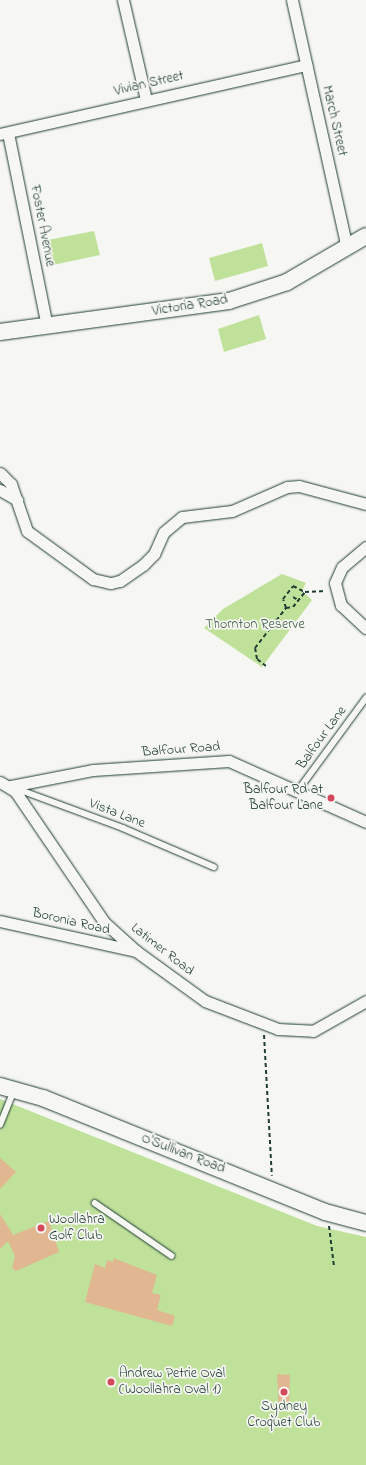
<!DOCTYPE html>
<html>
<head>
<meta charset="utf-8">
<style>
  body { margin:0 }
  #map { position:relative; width:366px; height:1465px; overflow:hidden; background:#f6f6f2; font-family:"Indie Flower",sans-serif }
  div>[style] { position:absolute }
  .green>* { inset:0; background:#bfe19a }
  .building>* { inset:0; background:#e0b791 }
  .path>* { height:2px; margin-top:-1px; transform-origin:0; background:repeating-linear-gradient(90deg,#1f3d34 0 4px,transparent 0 7px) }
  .roads { filter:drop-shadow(0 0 1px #1f3d34) drop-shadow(0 0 1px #1f3d34) }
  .lane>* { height:5.5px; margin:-2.75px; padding:0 2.75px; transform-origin:2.75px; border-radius:2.75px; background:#f6f6f2 }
  .street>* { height:11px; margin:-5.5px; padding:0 5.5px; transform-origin:5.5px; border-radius:5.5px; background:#f6f6f2 }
  .secondary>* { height:16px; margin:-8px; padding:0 8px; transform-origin:8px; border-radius:8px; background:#f6f6f2 }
  .dots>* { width:11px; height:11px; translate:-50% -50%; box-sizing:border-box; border:2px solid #f6f6f2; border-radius:50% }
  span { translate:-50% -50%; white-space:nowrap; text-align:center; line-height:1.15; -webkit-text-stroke:3.5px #f6f6f2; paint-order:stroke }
  .street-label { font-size:14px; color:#1f3d34 }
  .park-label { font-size:14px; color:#3f5e48 }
  .poi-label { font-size:14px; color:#1f3d34 }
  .right { translate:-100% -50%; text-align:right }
  .left { translate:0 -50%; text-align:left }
</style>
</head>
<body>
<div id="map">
  <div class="green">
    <i style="clip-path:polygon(94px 231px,100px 255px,53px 265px,48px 240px)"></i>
    <i style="clip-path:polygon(262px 243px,268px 266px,215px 281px,209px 258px)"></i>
    <i style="clip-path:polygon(259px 315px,266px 339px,224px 352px,218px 329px)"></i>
    <i style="clip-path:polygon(282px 574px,306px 583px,302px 591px,312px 600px,262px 667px,204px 628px,223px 609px)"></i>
    <i style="clip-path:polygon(0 1099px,317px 1226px,366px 1237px,366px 1465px,0 1465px)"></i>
  </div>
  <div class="building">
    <i style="clip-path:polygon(0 1158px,16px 1172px,0 1189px)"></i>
    <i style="clip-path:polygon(0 1214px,13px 1235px,49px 1221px,59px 1252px,16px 1271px,12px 1268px,15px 1256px,8px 1241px,0 1249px)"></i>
    <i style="clip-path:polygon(113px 1258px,157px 1275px,152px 1293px,161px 1295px,157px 1310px,175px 1316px,172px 1326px,85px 1302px,95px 1264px,105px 1268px,107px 1260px,113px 1262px)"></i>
    <i style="clip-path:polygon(277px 1374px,290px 1375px,289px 1409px,279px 1410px)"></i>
  </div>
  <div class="path">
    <i style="left:293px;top:597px;width:6px;rotate:31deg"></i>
    <i style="left:286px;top:608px;width:9px;rotate:-108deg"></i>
    <i style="left:283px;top:599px;width:16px;rotate:-52deg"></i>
    <i style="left:293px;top:586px;width:13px;rotate:27deg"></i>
    <i style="left:305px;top:592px;width:21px;rotate:-3deg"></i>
    <i style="left:266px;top:666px;width:11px;rotate:-142deg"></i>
    <i style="left:257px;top:659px;width:11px;rotate:-100deg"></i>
    <i style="left:255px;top:648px;width:51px;rotate:-52.2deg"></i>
    <i style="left:286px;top:608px;width:7px;rotate:-8deg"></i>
    <i style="left:293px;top:607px;width:19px;rotate:-51deg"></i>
    <i style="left:264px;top:1035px;width:141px;rotate:86.8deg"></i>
    <i style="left:329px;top:1226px;width:41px;rotate:83deg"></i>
  </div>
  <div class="roads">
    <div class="lane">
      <i style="left:15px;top:788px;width:115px;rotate:20.3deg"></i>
      <i style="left:123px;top:828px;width:99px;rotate:23.2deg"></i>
      <i style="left:297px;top:792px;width:117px;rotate:-53.7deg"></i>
      <i style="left:0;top:1125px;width:35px;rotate:-68deg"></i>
      <i style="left:95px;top:1203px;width:93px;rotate:34.5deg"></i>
    </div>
    <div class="street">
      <i style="left:123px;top:0;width:103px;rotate:77deg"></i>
      <i style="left:292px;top:0;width:245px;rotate:77.5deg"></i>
      <i style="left:345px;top:239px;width:9px;rotate:54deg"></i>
      <i style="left:8px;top:133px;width:197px;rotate:78.6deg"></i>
      <i style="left:0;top:134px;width:314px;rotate:-12.7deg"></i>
      <i style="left:0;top:473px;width:16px;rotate:45deg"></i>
      <i style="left:11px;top:484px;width:50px;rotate:71.2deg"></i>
      <i style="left:27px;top:531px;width:82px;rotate:36deg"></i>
      <i style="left:93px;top:579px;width:18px;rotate:13deg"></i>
      <i style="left:111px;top:583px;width:9px;rotate:-13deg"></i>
      <i style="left:120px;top:581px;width:28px;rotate:-35deg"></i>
      <i style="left:143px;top:565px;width:16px;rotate:-45deg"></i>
      <i style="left:154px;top:554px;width:24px;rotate:-66deg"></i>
      <i style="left:164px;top:532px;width:23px;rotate:-40deg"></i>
      <i style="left:182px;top:517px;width:50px;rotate:-6.8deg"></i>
      <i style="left:232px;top:511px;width:60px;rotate:-23.6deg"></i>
      <i style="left:287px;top:487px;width:12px;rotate:-5deg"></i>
      <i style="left:299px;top:486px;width:69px;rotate:15deg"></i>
      <i style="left:0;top:490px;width:20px;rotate:30deg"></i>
      <i style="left:366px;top:547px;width:31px;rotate:140deg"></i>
      <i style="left:342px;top:567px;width:17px;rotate:114deg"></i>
      <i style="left:335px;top:583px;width:23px;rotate:75deg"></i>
      <i style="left:341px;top:605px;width:34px;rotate:43deg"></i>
      <i style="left:0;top:782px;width:17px;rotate:31deg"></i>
      <i style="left:15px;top:791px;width:158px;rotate:55.8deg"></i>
      <i style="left:104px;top:922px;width:43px;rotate:42.2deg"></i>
      <i style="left:136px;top:951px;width:85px;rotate:35.9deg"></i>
      <i style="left:205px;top:1001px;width:78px;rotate:21deg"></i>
      <i style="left:278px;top:1029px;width:35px;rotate:3deg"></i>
      <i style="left:313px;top:1031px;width:61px;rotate:-29.5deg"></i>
      <i style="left:11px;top:786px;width:84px;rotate:-11deg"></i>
      <i style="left:93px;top:770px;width:136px;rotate:-3.8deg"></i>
      <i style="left:229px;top:761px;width:150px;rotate:24deg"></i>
      <i style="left:0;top:921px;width:139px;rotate:12.4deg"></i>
    </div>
    <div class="secondary">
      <i style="left:0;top:332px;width:231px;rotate:-7.7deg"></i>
      <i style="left:229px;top:301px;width:61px;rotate:-18.1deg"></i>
      <i style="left:287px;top:282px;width:91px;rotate:-30.2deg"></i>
      <i style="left:0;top:1086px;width:45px;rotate:15.6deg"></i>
      <i style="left:43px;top:1098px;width:304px;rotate:22deg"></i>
      <i style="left:325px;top:1212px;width:42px;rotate:15deg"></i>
    </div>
  </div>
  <div class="dots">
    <i style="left:331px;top:798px;background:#d1495b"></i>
    <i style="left:41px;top:1228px;background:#d1495b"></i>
    <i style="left:111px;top:1382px;background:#d1495b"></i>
    <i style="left:284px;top:1392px;background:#d1495b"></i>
  </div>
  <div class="street-label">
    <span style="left:149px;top:84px;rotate:-13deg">Vivian Street</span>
    <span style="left:334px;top:121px;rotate:77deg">March Street</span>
    <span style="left:42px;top:226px;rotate:79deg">Foster Avenue</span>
    <span style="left:190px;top:306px;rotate:-9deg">Victoria Road</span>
    <span style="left:322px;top:738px;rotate:-54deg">Balfour Lane</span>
    <span style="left:181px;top:750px;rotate:-4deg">Balfour Road</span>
    <span style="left:117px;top:814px;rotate:21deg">Vista Lane</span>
    <span style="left:71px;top:922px;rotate:13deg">Boronia Road</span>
    <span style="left:162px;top:950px;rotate:38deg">Latimer Road</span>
    <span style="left:183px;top:1154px;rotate:21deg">O'Sullivan Road</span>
  </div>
  <div class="park-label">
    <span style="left:255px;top:625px">Thornton Reserve</span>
  </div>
  <div class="poi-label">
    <span class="right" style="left:323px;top:798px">Balfour Rd at<br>Balfour Lane</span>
    <span class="left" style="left:49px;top:1228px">Woollahra<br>Golf Club</span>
    <span class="left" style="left:119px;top:1382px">Andrew Petrie Oval<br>(Woollahra Oval 1)</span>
    <span style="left:284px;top:1415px">Sydney<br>Croquet Club</span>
  </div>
</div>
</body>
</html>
